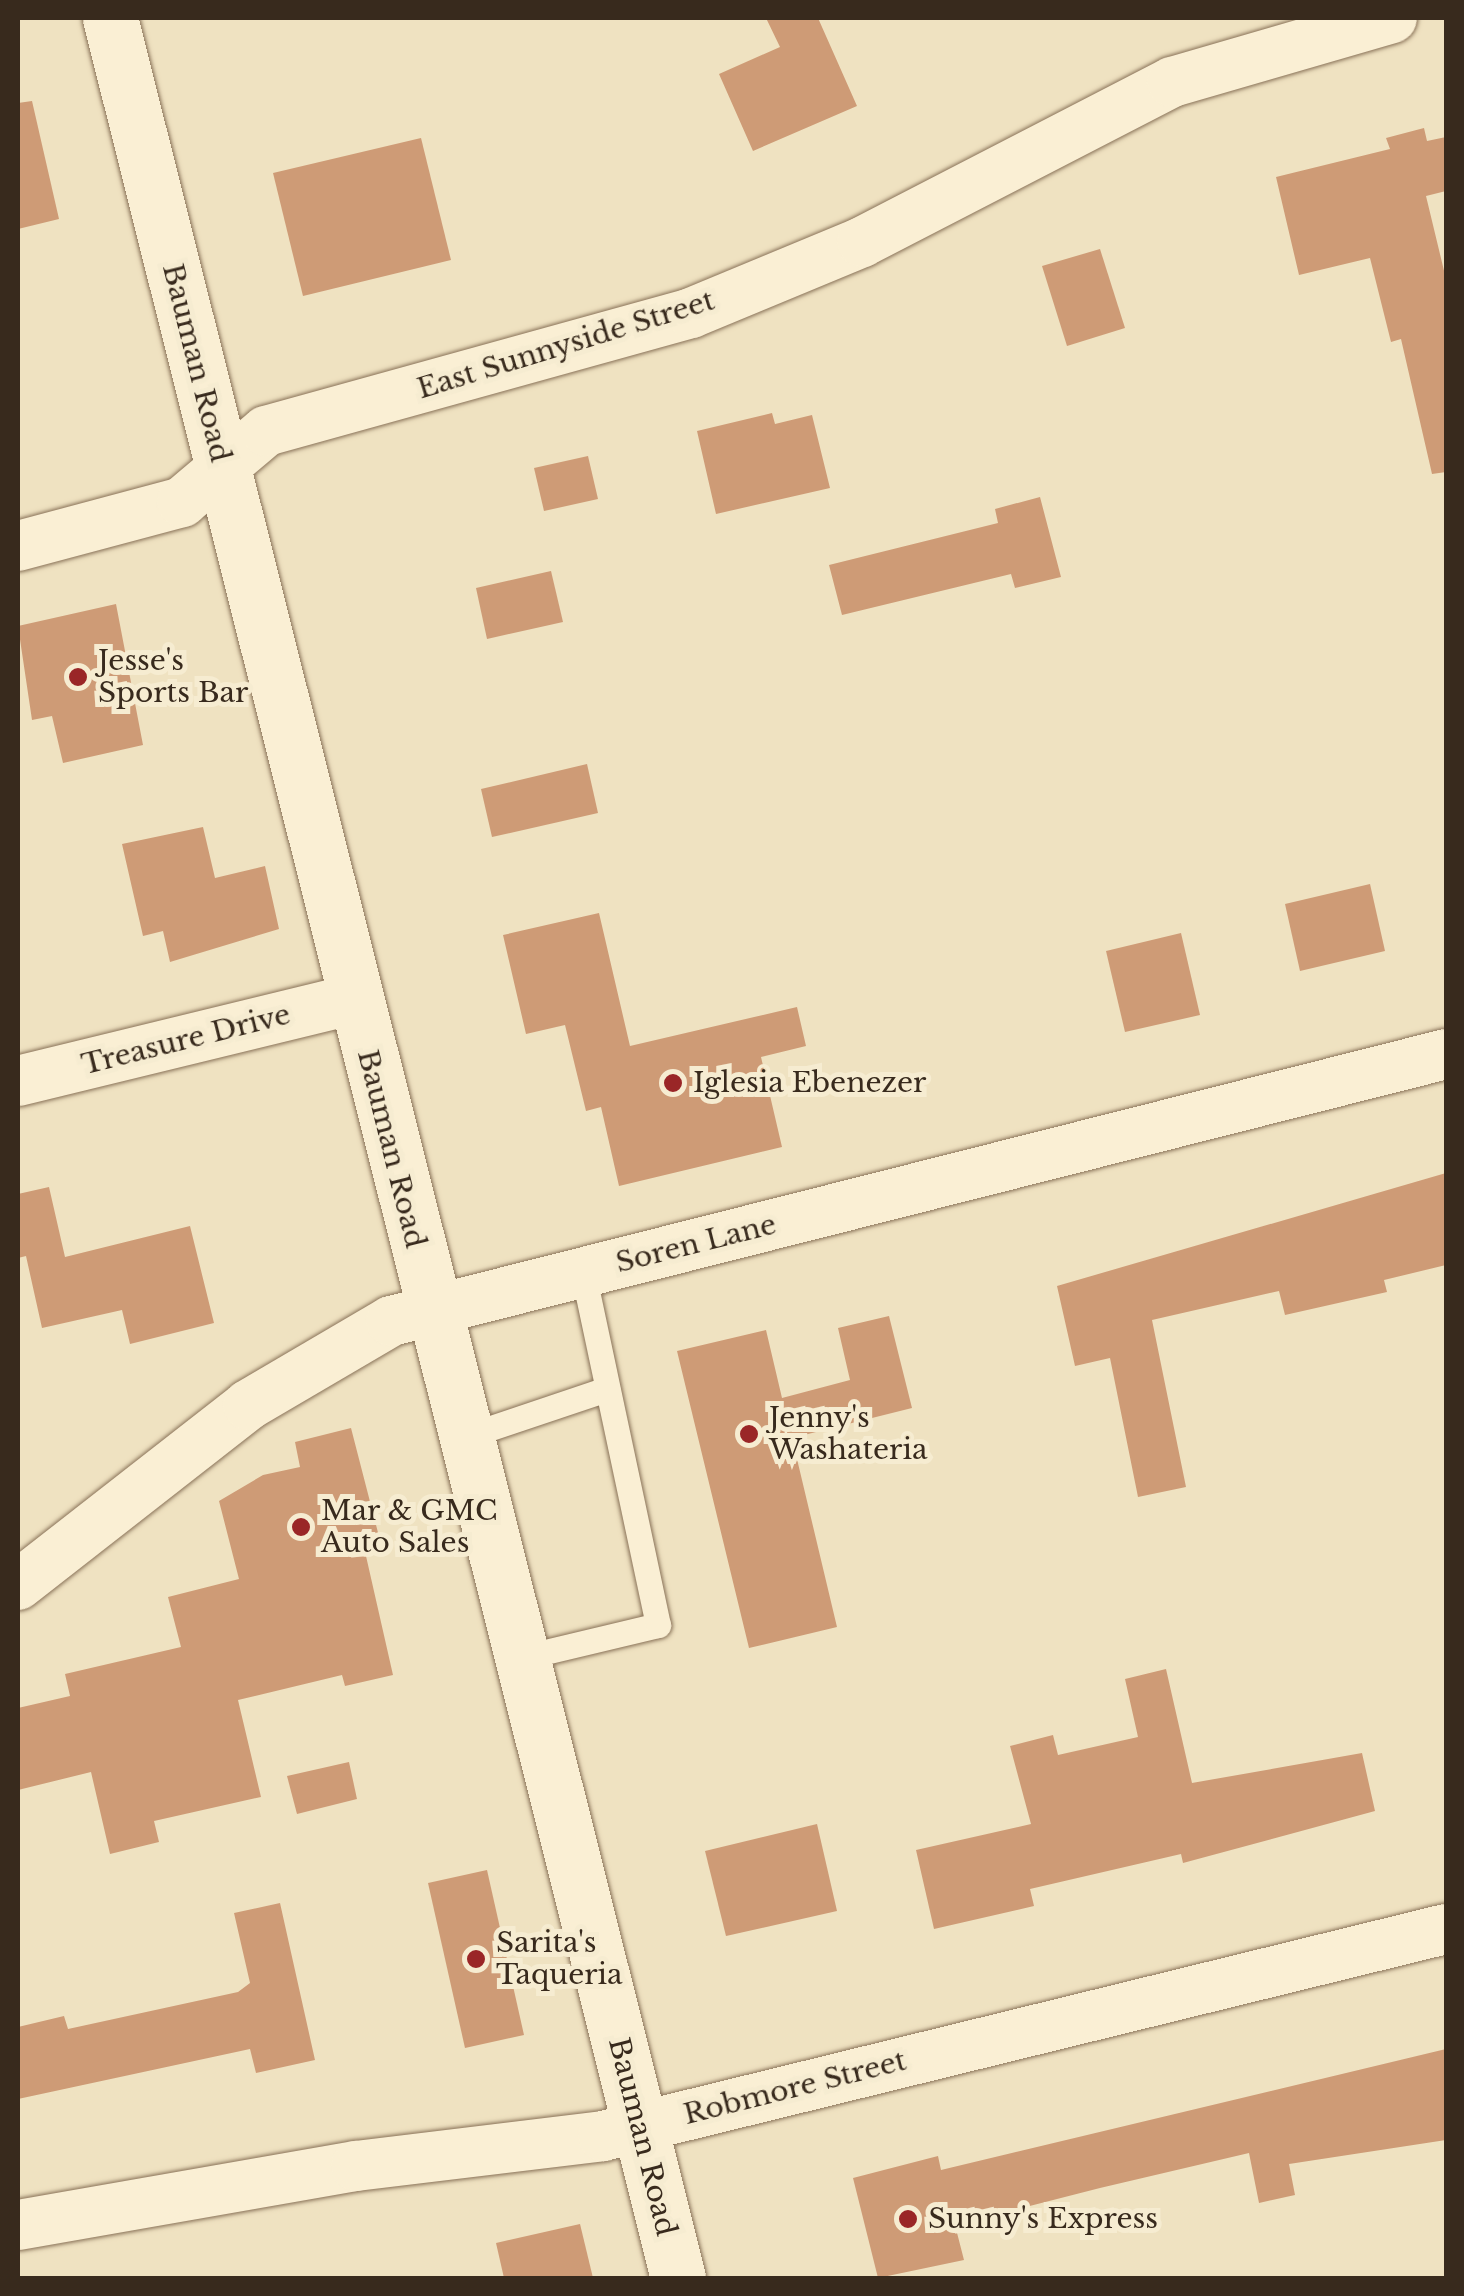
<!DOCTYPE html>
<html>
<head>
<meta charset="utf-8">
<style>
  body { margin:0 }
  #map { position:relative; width:1464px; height:2296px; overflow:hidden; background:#efe2c1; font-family:"Libre Baskerville",serif }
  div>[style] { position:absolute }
  .building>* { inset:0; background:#ce9b76 }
  .roads { filter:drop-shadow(0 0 2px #897258) drop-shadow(0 0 2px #897258) }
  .lane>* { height:25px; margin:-12.5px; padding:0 12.5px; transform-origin:12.5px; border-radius:12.5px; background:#faefd4 }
  .street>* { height:50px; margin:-25px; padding:0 25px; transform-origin:25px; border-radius:25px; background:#faefd4 }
  .secondary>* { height:55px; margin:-27.5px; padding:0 27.5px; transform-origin:27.5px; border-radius:27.5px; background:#faefd4 }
  .dots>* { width:28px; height:28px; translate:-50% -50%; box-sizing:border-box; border:5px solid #f6ecd1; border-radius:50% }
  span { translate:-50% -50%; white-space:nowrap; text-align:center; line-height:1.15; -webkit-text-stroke:10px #f6ecd1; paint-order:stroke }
  .street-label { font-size:28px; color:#382a1d }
  .poi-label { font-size:28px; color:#382a1d }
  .left { translate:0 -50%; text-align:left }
  .frame { position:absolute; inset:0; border:20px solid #382a1d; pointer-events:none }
</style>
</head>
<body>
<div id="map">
  <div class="building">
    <i style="clip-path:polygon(766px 18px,818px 18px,857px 106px,753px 151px,719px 74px,780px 47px)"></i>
    <i style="clip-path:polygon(32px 101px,59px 219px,18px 229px,18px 103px)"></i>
    <i style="clip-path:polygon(1424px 128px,1427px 141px,1446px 137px,1446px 191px,1426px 196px,1446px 279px,1446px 472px,1432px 474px,1401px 339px,1391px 342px,1370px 258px,1299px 275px,1276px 177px,1390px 149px,1386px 138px)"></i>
    <i style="clip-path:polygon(421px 138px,451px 260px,303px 296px,273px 173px)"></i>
    <i style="clip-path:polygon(1100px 249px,1125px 328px,1067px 346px,1042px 266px)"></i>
    <i style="clip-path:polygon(772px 413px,775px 424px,812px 415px,830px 488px,716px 514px,697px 431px)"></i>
    <i style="clip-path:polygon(588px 456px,598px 499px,544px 511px,534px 468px)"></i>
    <i style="clip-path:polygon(1040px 497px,1061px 577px,1015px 588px,1011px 574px,842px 615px,829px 565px,998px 523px,995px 509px)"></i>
    <i style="clip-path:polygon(551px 571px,563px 622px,487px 639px,476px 588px)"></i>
    <i style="clip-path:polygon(116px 604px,143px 745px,63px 763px,52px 716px,32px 720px,18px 626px)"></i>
    <i style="clip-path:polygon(587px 764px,598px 813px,492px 837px,481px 789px)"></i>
    <i style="clip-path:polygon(203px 827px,215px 878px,265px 866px,279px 929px,170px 962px,163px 931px,143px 936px,122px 844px)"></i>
    <i style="clip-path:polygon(1370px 884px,1385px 951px,1300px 971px,1285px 904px)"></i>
    <i style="clip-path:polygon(599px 913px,630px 1046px,797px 1007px,806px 1046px,761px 1057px,782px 1147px,619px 1186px,601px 1107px,586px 1111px,565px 1025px,526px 1034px,503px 935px)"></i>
    <i style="clip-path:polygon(1181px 933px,1200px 1015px,1125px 1032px,1106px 951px)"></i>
    <i style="clip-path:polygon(1446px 1173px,1446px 1265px,1384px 1280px,1387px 1292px,1285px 1315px,1279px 1291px,1152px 1320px,1186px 1487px,1138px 1497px,1110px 1358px,1075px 1366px,1057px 1286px)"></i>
    <i style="clip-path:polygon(49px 1187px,65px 1257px,190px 1226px,214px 1323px,130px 1344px,122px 1310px,42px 1328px,26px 1256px,18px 1258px,18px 1194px)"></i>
    <i style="clip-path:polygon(889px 1316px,912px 1408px,792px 1438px,837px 1627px,749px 1648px,677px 1351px,766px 1330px,782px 1398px,850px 1380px,838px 1328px)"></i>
    <i style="clip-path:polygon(351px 1428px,383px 1552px,366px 1556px,393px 1675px,345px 1686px,342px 1675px,238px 1700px,261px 1797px,154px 1821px,159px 1842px,110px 1854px,91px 1772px,18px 1790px,18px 1708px,70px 1696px,65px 1674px,181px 1647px,168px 1597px,239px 1579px,219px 1501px,263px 1475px,300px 1467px,295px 1442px)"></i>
    <i style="clip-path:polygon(1166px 1669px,1192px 1783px,1362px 1753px,1375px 1811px,1183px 1863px,1181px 1854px,1030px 1889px,1034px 1906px,934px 1929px,916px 1850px,1031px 1824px,1010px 1746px,1053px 1735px,1058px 1755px,1138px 1737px,1125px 1679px)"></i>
    <i style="clip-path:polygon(349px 1762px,357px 1799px,297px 1814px,287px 1776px)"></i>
    <i style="clip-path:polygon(817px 1824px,837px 1911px,726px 1936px,705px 1851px)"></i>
    <i style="clip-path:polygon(487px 1870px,524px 2035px,465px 2048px,428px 1883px)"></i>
    <i style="clip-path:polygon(280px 1903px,315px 2060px,256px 2073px,250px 2049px,18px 2099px,18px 2027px,64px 2016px,68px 2029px,238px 1992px,250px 1983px,234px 1913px)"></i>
    <i style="clip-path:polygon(1446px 2049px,1446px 2140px,1289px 2164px,1295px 2195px,1259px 2203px,1249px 2153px,1100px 2188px,955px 2225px,964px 2260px,878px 2278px,853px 2178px,938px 2156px,941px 2170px)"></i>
    <i style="clip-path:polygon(580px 2224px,593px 2278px,504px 2278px,496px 2243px)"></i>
  </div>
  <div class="roads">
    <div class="lane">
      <i style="left:464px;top:1437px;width:151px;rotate:-18.6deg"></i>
      <i style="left:520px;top:1658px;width:142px;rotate:-13.4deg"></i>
      <i style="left:658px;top:1625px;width:361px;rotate:-102deg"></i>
    </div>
    <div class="street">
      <i style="left:18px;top:546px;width:170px;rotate:-15deg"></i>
      <i style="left:182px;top:502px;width:110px;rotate:-40.2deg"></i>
      <i style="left:266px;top:431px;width:441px;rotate:-15.5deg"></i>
      <i style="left:691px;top:313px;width:185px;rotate:-22.5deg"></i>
      <i style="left:862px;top:242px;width:349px;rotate:-27.3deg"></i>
      <i style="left:1172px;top:82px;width:229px;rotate:-16.2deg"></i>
      <i style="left:18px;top:1081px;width:346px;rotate:-13.7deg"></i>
      <i style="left:18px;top:1585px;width:292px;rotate:-38deg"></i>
      <i style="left:248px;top:1405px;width:166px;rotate:-30.4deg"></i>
      <i style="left:391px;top:1321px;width:1088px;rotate:-14.2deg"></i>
      <i style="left:18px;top:2225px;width:343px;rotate:-9.9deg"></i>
      <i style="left:356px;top:2166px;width:249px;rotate:-6.9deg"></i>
      <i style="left:603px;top:2136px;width:868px;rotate:-13.8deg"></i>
    </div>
    <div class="secondary">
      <i style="left:110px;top:18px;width:2330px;rotate:75.89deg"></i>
    </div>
  </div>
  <div class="dots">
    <i style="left:78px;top:677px;background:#9a2627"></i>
    <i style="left:673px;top:1083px;background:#9a2627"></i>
    <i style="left:749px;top:1434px;background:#9a2627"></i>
    <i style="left:301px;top:1527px;background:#9a2627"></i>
    <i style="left:476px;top:1959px;background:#9a2627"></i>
    <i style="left:908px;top:2219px;background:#9a2627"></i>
  </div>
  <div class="street-label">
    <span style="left:566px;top:345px;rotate:-17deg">East Sunnyside Street</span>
    <span style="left:196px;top:363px;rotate:76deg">Bauman Road</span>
    <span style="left:186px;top:1040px;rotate:-14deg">Treasure Drive</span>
    <span style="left:391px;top:1149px;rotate:76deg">Bauman Road</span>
    <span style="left:696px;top:1244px;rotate:-14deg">Soren Lane</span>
    <span style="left:795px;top:2088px;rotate:-14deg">Robmore Street</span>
    <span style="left:642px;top:2137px;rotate:76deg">Bauman Road</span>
  </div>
  <div class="poi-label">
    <span class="left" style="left:98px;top:677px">Jesse's<br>Sports Bar</span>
    <span class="left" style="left:693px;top:1083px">Iglesia Ebenezer</span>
    <span class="left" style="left:769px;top:1434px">Jenny's<br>Washateria</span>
    <span class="left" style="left:321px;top:1527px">Mar &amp; GMC<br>Auto Sales</span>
    <span class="left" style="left:496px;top:1959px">Sarita's<br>Taqueria</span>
    <span class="left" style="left:928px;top:2219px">Sunny's Express</span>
  </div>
  <div class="frame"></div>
</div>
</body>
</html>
